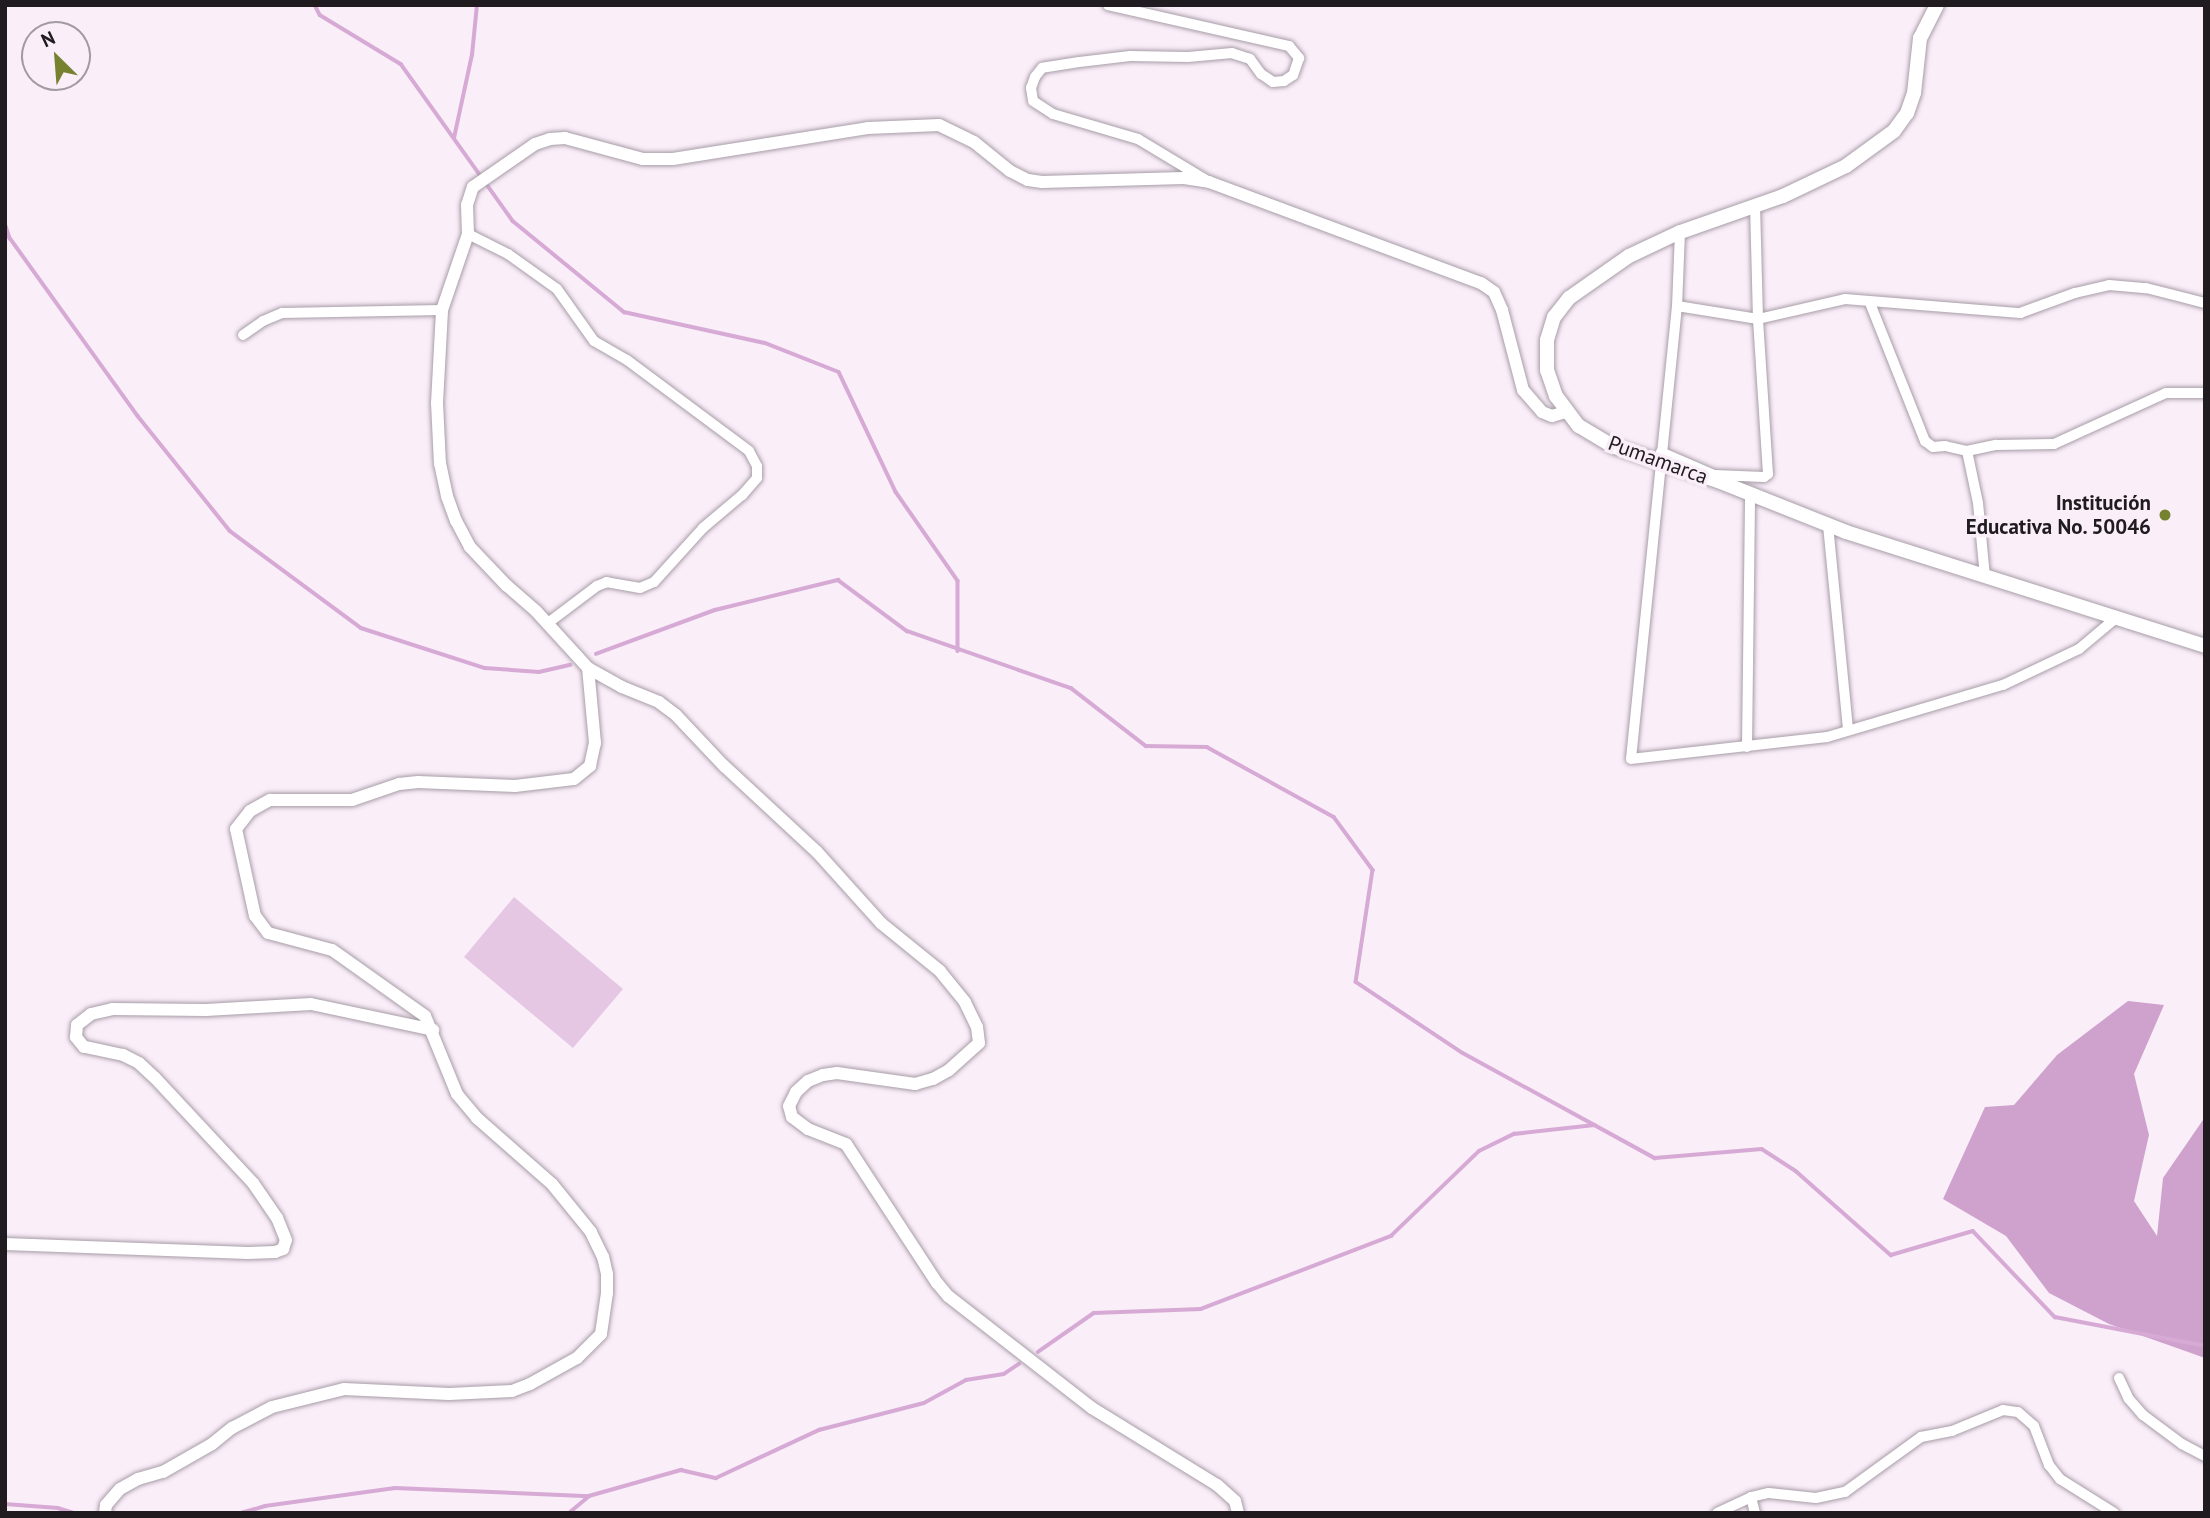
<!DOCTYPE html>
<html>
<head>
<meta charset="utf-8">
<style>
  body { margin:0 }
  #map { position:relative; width:2210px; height:1518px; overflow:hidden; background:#faeef9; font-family:"PT Sans",sans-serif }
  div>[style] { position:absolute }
  .green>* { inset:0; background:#e5c7e4 }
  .forest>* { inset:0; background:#cea2cc }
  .stream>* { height:3.5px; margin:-1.75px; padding:0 1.75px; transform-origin:1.75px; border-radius:1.75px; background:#d6aad5 }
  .roads { filter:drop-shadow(0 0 2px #a79da7) drop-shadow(0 0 2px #a79da7) }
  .minor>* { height:10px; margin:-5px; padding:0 5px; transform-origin:5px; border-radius:5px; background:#fff }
  .tertiary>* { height:12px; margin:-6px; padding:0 6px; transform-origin:6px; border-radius:6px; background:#fff }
  .secondary>* { height:12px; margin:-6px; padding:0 6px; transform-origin:6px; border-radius:6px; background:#fff }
  .primary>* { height:14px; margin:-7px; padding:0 7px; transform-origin:7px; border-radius:7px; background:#fff }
  .dots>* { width:19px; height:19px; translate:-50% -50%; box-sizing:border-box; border:4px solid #faeef9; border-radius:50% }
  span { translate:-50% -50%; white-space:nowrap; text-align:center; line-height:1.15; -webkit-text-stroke:7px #faeef9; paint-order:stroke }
  .street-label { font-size:21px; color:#1f1b1f }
  .poi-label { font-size:21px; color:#1f1b1f; font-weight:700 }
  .right { translate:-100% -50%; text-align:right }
  .frame { position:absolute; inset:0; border:7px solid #1f1b1f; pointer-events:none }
  .north { position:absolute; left:21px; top:21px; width:70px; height:70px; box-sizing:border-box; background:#faeef9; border:2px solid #a29aa2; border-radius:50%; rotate:335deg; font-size:19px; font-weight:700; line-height:28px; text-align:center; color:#1f1b1f }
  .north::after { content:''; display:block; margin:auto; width:24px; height:32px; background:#76822f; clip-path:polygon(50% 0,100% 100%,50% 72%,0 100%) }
</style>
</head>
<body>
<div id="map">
  <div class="green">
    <i style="clip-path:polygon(514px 897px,623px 989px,573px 1048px,464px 957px)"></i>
  </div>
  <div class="forest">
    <i style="clip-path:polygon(2128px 1001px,2164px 1005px,2134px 1074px,2149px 1135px,2134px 1201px,2157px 1236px,2163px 1178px,2205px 1117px,2205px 1358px,2109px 1324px,2049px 1293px,2006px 1236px,1943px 1199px,1985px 1107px,2014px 1105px,2057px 1055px)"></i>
  </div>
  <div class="stream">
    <i style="left:315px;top:5px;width:11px;rotate:63deg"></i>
    <i style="left:320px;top:15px;width:95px;rotate:31.2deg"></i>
    <i style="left:401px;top:64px;width:193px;rotate:54.5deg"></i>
    <i style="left:513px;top:221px;width:144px;rotate:39.3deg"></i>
    <i style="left:624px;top:312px;width:144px;rotate:12.4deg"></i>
    <i style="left:765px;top:343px;width:79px;rotate:21.4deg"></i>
    <i style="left:839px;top:372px;width:133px;rotate:64.6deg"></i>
    <i style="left:896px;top:492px;width:108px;rotate:55.1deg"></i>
    <i style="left:958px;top:581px;width:70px;rotate:90deg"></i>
    <i style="left:454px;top:138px;width:85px;rotate:-77.8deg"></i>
    <i style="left:472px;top:55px;width:50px;rotate:-84.3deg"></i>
    <i style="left:5px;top:223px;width:16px;rotate:72deg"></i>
    <i style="left:10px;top:238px;width:219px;rotate:54.3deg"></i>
    <i style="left:138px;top:416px;width:147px;rotate:51.3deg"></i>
    <i style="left:230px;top:531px;width:163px;rotate:36.5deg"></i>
    <i style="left:361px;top:628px;width:130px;rotate:17.9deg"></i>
    <i style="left:485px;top:668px;width:54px;rotate:4.2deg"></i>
    <i style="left:539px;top:672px;width:32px;rotate:-13deg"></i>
    <i style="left:596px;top:654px;width:127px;rotate:-20.3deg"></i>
    <i style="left:715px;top:610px;width:127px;rotate:-13.7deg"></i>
    <i style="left:838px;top:580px;width:86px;rotate:36.5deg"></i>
    <i style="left:907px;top:631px;width:174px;rotate:19.2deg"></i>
    <i style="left:1071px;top:688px;width:95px;rotate:37.7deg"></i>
    <i style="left:1146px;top:746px;width:61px;rotate:0.9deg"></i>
    <i style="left:1207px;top:747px;width:145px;rotate:28.9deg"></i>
    <i style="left:1334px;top:817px;width:66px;rotate:53.7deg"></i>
    <i style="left:1373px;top:870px;width:113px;rotate:98.6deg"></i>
    <i style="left:1356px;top:982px;width:128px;rotate:33.6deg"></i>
    <i style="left:1463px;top:1053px;width:219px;rotate:28.7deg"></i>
    <i style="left:1655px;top:1158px;width:107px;rotate:-4.8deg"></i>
    <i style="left:1762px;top:1149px;width:40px;rotate:32.9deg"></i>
    <i style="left:1796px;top:1171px;width:127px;rotate:41.5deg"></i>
    <i style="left:1891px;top:1255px;width:85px;rotate:-16.3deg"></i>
    <i style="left:1973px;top:1231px;width:119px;rotate:46.4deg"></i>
    <i style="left:2055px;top:1317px;width:153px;rotate:10.9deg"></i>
    <i style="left:1038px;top:1352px;width:68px;rotate:-34.9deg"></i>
    <i style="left:1094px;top:1313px;width:107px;rotate:-2.1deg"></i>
    <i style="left:1201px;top:1309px;width:204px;rotate:-21deg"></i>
    <i style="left:1391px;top:1236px;width:122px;rotate:-44deg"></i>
    <i style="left:1479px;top:1151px;width:39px;rotate:-26deg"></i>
    <i style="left:1514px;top:1134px;width:81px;rotate:-6.4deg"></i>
    <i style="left:5px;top:1504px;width:53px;rotate:4.3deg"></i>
    <i style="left:58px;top:1508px;width:17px;rotate:17deg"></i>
    <i style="left:241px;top:1513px;width:25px;rotate:-16deg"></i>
    <i style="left:265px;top:1506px;width:131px;rotate:-7.9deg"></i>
    <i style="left:395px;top:1488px;width:194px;rotate:2.4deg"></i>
    <i style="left:589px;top:1496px;width:96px;rotate:-15.8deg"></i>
    <i style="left:681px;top:1470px;width:36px;rotate:13deg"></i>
    <i style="left:716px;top:1478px;width:114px;rotate:-25deg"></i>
    <i style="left:819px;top:1430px;width:108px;rotate:-14.4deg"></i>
    <i style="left:924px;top:1403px;width:48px;rotate:-28.7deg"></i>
    <i style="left:966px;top:1380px;width:38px;rotate:-9deg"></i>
    <i style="left:1004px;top:1374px;width:18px;rotate:-34deg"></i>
    <i style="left:569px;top:1513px;width:26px;rotate:-40deg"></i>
  </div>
  <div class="roads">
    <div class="minor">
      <i style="left:1108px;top:5px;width:186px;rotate:12.8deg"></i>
      <i style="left:1289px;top:46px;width:16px;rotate:50deg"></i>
      <i style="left:1299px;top:58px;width:18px;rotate:109deg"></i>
      <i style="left:1293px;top:75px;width:11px;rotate:146deg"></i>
      <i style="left:1284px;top:81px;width:11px;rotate:175deg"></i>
      <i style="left:1273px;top:82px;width:14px;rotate:-146deg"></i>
      <i style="left:1261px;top:74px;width:19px;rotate:-126deg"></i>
      <i style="left:1250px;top:59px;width:19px;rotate:-162deg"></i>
      <i style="left:1232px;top:53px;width:44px;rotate:174.8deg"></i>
      <i style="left:1188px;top:57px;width:58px;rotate:-179deg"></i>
      <i style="left:1130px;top:56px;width:51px;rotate:173.3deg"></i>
      <i style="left:1079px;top:62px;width:37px;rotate:171deg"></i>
      <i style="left:1042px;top:68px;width:11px;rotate:128deg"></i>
      <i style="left:1035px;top:77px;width:12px;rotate:110deg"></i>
      <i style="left:1031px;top:88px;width:13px;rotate:81deg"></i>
      <i style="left:1033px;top:101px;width:24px;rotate:33deg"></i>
      <i style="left:1053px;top:114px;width:89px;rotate:16.4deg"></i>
      <i style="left:1138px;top:139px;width:79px;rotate:31.1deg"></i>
      <i style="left:1680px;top:232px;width:74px;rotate:92.3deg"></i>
      <i style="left:1677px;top:306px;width:455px;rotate:95.8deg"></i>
      <i style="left:1631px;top:759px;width:197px;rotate:-6.4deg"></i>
      <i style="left:1827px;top:737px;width:184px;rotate:-16.5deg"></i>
      <i style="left:2003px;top:685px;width:84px;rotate:-25.3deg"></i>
      <i style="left:2079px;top:649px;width:48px;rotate:-40deg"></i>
      <i style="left:468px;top:234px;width:45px;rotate:26.6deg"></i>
      <i style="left:508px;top:254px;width:60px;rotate:35.5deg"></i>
      <i style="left:557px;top:289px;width:64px;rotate:54.6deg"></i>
      <i style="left:594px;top:341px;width:38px;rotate:30deg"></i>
      <i style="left:627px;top:360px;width:152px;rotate:36.7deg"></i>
      <i style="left:749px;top:451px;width:17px;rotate:62deg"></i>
      <i style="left:757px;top:466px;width:12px;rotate:90deg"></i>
      <i style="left:757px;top:478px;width:23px;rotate:131deg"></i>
      <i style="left:742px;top:495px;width:51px;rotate:139.8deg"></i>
      <i style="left:703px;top:528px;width:73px;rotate:132.2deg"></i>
      <i style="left:654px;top:582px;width:15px;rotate:157deg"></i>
      <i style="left:640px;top:588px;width:34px;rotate:-170deg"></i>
      <i style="left:607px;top:582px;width:11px;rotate:158deg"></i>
      <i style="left:597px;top:586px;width:61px;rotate:142.9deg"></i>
      <i style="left:1870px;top:303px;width:149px;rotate:68.3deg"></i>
      <i style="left:1925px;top:441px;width:10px;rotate:37deg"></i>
      <i style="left:1933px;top:447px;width:12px;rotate:-5deg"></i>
      <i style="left:1945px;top:446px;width:23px;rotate:13deg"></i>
      <i style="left:1677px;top:306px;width:82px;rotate:9.1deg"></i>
      <i style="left:1758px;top:319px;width:89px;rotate:-12.9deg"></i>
      <i style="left:1845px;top:299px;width:176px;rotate:4.6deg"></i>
      <i style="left:2020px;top:313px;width:59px;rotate:-20deg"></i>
      <i style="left:2075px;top:293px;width:35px;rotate:-13deg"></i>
      <i style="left:2109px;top:285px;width:37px;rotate:5deg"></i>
      <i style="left:2146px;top:288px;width:61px;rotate:14.3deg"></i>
      <i style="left:243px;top:335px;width:24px;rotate:-35deg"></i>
      <i style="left:263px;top:321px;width:21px;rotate:-23deg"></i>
      <i style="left:282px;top:313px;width:160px;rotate:-1.1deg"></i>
      <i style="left:1661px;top:452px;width:58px;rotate:23.5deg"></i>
      <i style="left:1714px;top:475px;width:50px;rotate:2.3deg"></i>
      <i style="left:1764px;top:477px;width:5px;rotate:-37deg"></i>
      <i style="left:1768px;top:474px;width:155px;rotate:-93.7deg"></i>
      <i style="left:1758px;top:319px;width:113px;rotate:-91.5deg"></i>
      <i style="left:1828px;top:525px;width:206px;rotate:84.4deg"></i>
      <i style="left:1985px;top:577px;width:74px;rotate:-95.4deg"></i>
      <i style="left:1978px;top:503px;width:53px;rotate:-101.9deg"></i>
      <i style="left:1967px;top:451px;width:30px;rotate:-12deg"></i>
      <i style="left:1996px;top:445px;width:58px;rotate:-1deg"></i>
      <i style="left:2054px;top:444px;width:123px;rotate:-24.5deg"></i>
      <i style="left:2166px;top:393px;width:39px"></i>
      <i style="left:1747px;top:747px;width:253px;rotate:-89.3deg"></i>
      <i style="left:2119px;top:1378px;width:23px;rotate:65deg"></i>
      <i style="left:2129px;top:1399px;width:21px;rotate:49deg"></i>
      <i style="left:2143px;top:1415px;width:49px;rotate:36.6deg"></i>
      <i style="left:2182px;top:1444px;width:26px;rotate:28deg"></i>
      <i style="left:1751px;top:1497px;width:16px;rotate:76deg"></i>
      <i style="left:1717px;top:1513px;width:38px;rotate:-25deg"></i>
      <i style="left:1751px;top:1497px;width:18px;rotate:-13deg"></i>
      <i style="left:1769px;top:1493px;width:47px;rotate:6.1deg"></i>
      <i style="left:1816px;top:1498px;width:30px;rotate:-12deg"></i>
      <i style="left:1845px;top:1492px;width:94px;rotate:-35.9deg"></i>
      <i style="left:1921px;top:1437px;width:32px;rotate:-11deg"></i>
      <i style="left:1952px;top:1431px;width:55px;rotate:-22.4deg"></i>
      <i style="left:2003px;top:1410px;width:15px;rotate:8deg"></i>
      <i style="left:2018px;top:1412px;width:21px;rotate:41deg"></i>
      <i style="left:2034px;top:1426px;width:42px;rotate:69deg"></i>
      <i style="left:2049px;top:1465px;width:18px;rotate:52deg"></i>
      <i style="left:2060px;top:1479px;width:64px;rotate:32.2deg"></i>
    </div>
    <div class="tertiary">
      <i style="left:5px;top:1244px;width:243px;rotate:2.1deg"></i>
      <i style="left:248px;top:1253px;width:27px;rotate:-2deg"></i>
      <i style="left:275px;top:1252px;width:9px;rotate:-21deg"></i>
      <i style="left:283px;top:1249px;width:9px;rotate:-72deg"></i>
      <i style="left:286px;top:1240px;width:24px;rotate:-112deg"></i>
      <i style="left:277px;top:1218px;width:42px;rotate:-124.4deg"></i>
      <i style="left:253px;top:1183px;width:144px;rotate:-133deg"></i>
      <i style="left:155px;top:1078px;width:22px;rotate:-137deg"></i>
      <i style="left:139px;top:1063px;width:18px;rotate:-153deg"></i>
      <i style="left:123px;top:1055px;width:40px;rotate:-168deg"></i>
      <i style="left:84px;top:1047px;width:13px;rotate:-129deg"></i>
      <i style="left:76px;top:1037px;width:12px;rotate:-85deg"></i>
      <i style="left:77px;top:1025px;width:18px;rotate:-38deg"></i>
      <i style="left:91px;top:1014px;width:22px;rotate:-13deg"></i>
      <i style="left:112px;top:1009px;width:94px;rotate:0.6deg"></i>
      <i style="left:206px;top:1010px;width:105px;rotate:-3.3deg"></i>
      <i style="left:311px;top:1004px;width:125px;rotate:12deg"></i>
      <i style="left:105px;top:1513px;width:8px;rotate:-83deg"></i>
      <i style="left:106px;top:1505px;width:21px;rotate:-49deg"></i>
      <i style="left:120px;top:1489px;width:21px;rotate:-29deg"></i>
      <i style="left:138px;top:1479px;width:26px;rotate:-16deg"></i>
      <i style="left:163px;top:1472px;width:56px;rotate:-29.7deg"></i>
      <i style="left:212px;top:1444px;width:26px;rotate:-39deg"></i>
      <i style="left:232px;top:1428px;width:45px;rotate:-27.7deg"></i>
      <i style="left:272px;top:1407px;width:74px;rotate:-14deg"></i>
      <i style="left:344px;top:1389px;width:105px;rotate:2.7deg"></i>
      <i style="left:449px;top:1394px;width:63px;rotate:-2.7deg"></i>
      <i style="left:512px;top:1391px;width:19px;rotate:-21deg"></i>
      <i style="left:530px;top:1384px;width:54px;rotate:-29deg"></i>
      <i style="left:577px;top:1358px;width:34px;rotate:-45deg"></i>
      <i style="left:601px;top:1334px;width:41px;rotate:-81.7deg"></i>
      <i style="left:607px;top:1293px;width:19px;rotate:-90deg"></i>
      <i style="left:607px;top:1274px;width:17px;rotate:-103deg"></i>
      <i style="left:603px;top:1257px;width:28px;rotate:-116deg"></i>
      <i style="left:591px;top:1232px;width:62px;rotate:-129.1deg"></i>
      <i style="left:552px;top:1184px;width:100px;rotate:-138.7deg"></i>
      <i style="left:477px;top:1118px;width:31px;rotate:-130deg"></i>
      <i style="left:457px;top:1094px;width:84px;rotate:-112.3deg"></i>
      <i style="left:425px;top:1016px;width:114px;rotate:-144.6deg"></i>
      <i style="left:332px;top:950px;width:66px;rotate:-165.1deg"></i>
      <i style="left:268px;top:933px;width:21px;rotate:-127deg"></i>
      <i style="left:255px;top:916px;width:89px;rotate:-102.3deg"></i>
      <i style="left:236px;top:829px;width:23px;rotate:-52deg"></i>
      <i style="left:250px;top:811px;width:23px;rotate:-29deg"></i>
      <i style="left:270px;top:800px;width:82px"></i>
      <i style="left:352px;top:800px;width:50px;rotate:-18.8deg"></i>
      <i style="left:399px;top:784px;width:19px;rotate:-6deg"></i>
      <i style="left:418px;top:782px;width:97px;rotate:2.4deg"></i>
      <i style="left:515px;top:786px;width:59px;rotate:-6.8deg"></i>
      <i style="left:574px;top:779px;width:21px;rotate:-39deg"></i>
      <i style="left:590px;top:766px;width:24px;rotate:-78deg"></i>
      <i style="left:595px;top:743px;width:75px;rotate:-95.3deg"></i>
    </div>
    <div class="secondary">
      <i style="left:1238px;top:1513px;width:12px;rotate:-104deg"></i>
      <i style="left:1235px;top:1501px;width:24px;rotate:-138deg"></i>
      <i style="left:1217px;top:1485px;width:147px;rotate:-148.4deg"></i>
      <i style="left:1092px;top:1408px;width:182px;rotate:-142.1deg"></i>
      <i style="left:948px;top:1296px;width:17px;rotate:-130deg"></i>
      <i style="left:937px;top:1283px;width:166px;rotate:-123.2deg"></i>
      <i style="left:846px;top:1144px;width:41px;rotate:-158.5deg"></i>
      <i style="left:808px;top:1129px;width:20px;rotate:-143deg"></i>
      <i style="left:792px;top:1117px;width:11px;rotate:-105deg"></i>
      <i style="left:789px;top:1106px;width:16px;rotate:-63deg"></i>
      <i style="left:796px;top:1092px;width:16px;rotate:-43deg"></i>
      <i style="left:808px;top:1081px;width:16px;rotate:-22deg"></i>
      <i style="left:823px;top:1075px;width:14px;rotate:-8deg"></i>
      <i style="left:837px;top:1073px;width:79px;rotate:8deg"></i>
      <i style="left:915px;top:1084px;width:19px;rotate:-16deg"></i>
      <i style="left:933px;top:1079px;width:18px;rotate:-29deg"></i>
      <i style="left:949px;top:1070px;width:40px;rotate:-42deg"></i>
      <i style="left:979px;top:1043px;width:16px;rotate:-97deg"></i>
      <i style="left:977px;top:1027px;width:28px;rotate:-116deg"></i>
      <i style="left:965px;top:1002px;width:40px;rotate:-129deg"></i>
      <i style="left:940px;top:971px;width:76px;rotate:-140.9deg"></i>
      <i style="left:881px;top:923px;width:96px;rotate:-132deg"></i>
      <i style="left:817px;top:852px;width:127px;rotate:-137.2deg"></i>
      <i style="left:724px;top:766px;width:70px;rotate:-133.3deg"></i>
      <i style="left:676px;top:715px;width:21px;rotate:-143deg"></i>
      <i style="left:659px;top:702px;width:40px;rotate:-158deg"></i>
      <i style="left:622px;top:687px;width:39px;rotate:-151deg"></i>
      <i style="left:588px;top:668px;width:77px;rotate:-132.4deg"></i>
      <i style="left:536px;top:611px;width:38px;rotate:-139deg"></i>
      <i style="left:507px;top:586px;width:54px;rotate:-133.5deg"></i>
      <i style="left:470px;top:547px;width:30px;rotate:-118deg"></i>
      <i style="left:456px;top:521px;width:27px;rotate:-110deg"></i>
      <i style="left:447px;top:496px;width:33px;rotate:-102deg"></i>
      <i style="left:440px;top:464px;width:61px;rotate:-92.8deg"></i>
      <i style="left:437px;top:403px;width:93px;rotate:-86.9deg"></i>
      <i style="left:442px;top:310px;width:80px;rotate:-71.1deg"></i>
      <i style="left:468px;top:234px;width:29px;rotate:-92deg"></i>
      <i style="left:467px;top:205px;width:19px;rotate:-72deg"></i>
      <i style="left:473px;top:187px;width:75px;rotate:-34.7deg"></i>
      <i style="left:535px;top:144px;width:16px;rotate:-18deg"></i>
      <i style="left:550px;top:139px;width:15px;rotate:-4deg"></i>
      <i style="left:565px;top:138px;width:81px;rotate:15.1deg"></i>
      <i style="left:643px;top:159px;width:30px"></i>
      <i style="left:673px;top:159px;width:197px;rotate:-9deg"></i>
      <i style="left:868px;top:128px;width:71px;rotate:-2.4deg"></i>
      <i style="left:939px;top:125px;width:39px;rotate:26deg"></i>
      <i style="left:974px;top:142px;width:46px;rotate:38.9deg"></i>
      <i style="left:1010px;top:171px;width:20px;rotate:27deg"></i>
      <i style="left:1028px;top:180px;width:14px;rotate:8deg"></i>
      <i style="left:1042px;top:182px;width:142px;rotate:-1.6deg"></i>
      <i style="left:1184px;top:178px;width:25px;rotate:9deg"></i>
      <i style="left:1209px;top:182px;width:290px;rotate:20.4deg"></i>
      <i style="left:1481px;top:283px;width:16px;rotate:35deg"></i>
      <i style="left:1494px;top:292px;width:20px;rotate:66deg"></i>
      <i style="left:1502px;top:310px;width:83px;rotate:75.3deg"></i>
      <i style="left:1523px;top:390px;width:29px;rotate:49deg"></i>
      <i style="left:1542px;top:412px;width:11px;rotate:22deg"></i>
      <i style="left:1552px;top:416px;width:14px;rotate:-17deg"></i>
    </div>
    <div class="primary">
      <i style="left:1937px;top:5px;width:37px;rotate:117deg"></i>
      <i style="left:1920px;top:38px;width:55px;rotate:96.2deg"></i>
      <i style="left:1914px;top:93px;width:21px;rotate:109deg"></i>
      <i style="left:1907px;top:113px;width:22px;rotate:126deg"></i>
      <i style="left:1894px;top:131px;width:59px;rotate:143.9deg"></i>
      <i style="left:1846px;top:166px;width:70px;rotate:154.5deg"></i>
      <i style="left:1783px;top:196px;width:109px;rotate:160.7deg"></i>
      <i style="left:1680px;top:232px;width:56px;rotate:154.8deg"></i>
      <i style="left:1629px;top:256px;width:73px;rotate:145deg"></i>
      <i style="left:1569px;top:298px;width:24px;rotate:128deg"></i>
      <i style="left:1554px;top:317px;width:24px;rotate:107deg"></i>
      <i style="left:1547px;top:340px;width:30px;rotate:90deg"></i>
      <i style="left:1547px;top:370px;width:28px;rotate:71deg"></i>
      <i style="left:1556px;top:396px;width:38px;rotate:53deg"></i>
      <i style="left:1579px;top:426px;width:39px;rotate:31deg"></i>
      <i style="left:1612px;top:446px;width:112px;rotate:18.3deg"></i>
      <i style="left:1718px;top:481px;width:138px;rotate:21.7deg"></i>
      <i style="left:1846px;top:532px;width:377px;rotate:17.6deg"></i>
    </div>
  </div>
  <div class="dots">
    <i style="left:2165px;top:515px;background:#76822f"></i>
  </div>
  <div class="street-label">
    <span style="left:1658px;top:460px;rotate:20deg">Pumamarca</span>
  </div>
  <div class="poi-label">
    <span class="right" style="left:2151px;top:515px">Institución<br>Educativa No. 50046</span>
  </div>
  <div class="frame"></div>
  <div class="north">N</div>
</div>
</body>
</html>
